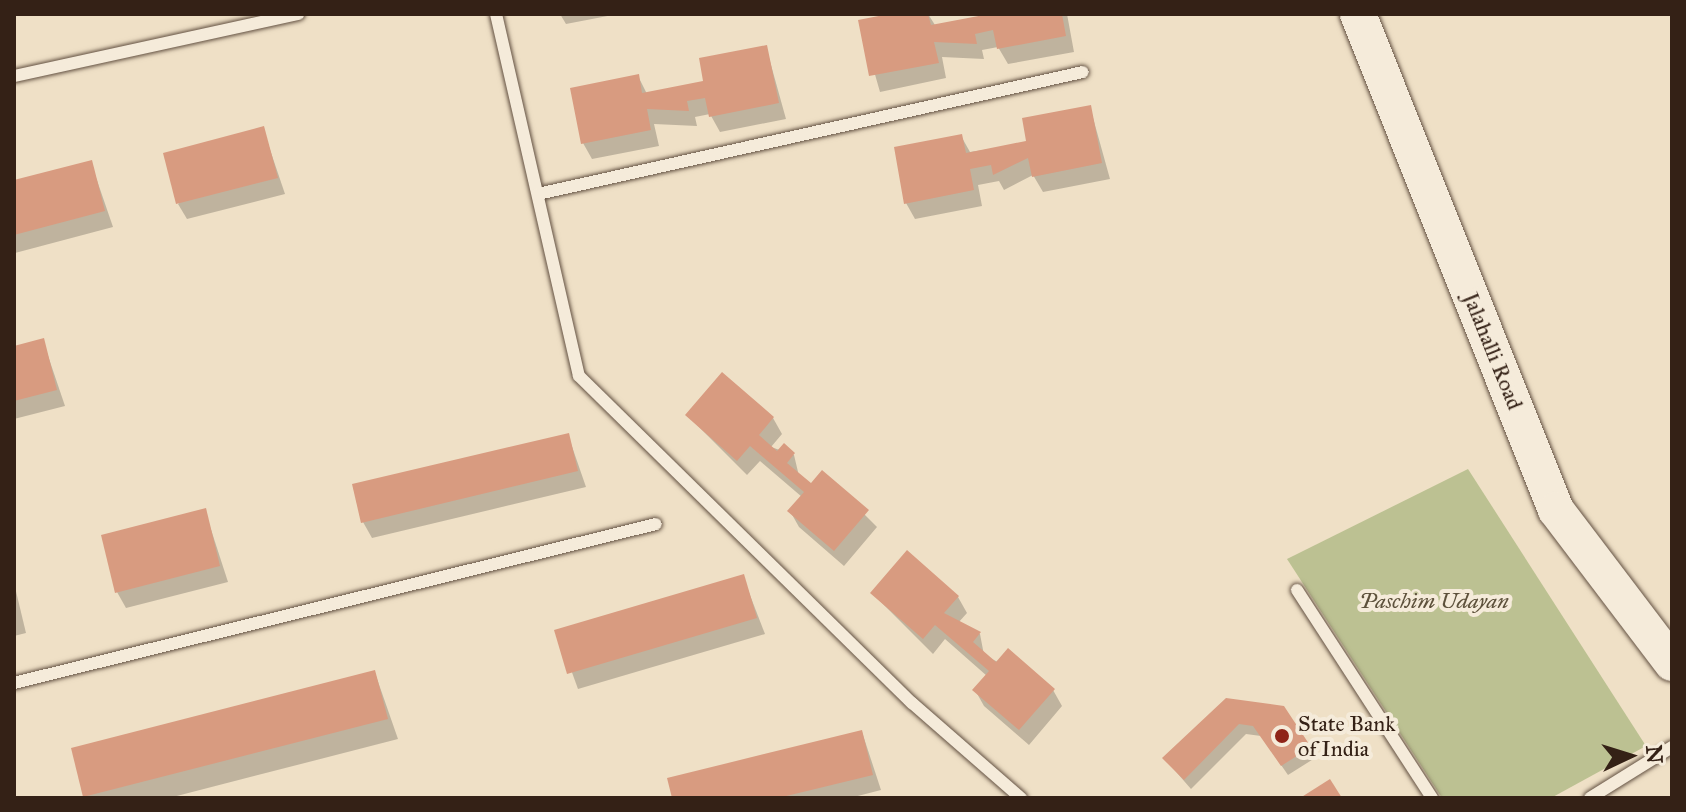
<!DOCTYPE html>
<html>
<head>
<meta charset="utf-8">
<style>
  body { margin:0 }
  #map { position:relative; width:1686px; height:812px; overflow:hidden; background:#efe0c6; font-family:"IM FELL Great Primer",serif }
  div>[style] { position:absolute }
  .green>* { inset:0; background:#bcc192 }
  .shadow>* { inset:0; background:#0003 }
  .building>* { inset:0; background:#d89b80 }
  .roads { filter:drop-shadow(0 0 2px #635142) drop-shadow(0 0 2px #635142) }
  .lane>* { height:12px; margin:-6px; padding:0 6px; transform-origin:6px; border-radius:6px; background:#f5ebda }
  .secondary>* { height:36px; margin:-18px; padding:0 18px; transform-origin:18px; border-radius:18px; background:#f5ebda }
  .dots>* { width:22px; height:22px; translate:-50% -50%; box-sizing:border-box; border:4px solid #f5ebda; border-radius:50% }
  span { translate:-50% -50%; white-space:nowrap; text-align:center; line-height:1.15; -webkit-text-stroke:8px #f5ebda; paint-order:stroke }
  .street-label { font-size:22px; color:#342116 }
  .park-label { font-size:22px; color:#5d513b; font-style:italic }
  .poi-label { font-size:22px; color:#342116 }
  .left { translate:0 -50%; text-align:left }
  .frame { position:absolute; inset:0; border:16px solid #342116; pointer-events:none }
  .north { position:absolute; left:1590px; top:716px; width:80px; height:80px; -webkit-text-stroke:6px #f5ebda; paint-order:stroke; rotate:86deg; font-size:22px; font-weight:700; line-height:32px; text-align:center; color:#342116 }
  .north::after { content:''; display:block; margin:auto; width:28px; height:36px; background:#342116; clip-path:polygon(50% 0,100% 100%,50% 72%,0 100%) }
</style>
</head>
<body>
<div id="map">
  <div class="green">
    <i style="clip-path:polygon(1468px 469px,1646px 746px,1551px 798px,1442px 798px,1287px 559px)"></i>
  </div>
  <div class="shadow">
    <i style="clip-path:polygon(560px 14px,618px 14px,566px 24px)"></i>
    <i style="clip-path:polygon(899px 14px,928px 14px,935px 25px,993px 14px,1067px 14px,1074px 52px,1008px 64px,998px 47px,982px 50px,984px 59px,942px 57px,946px 78px,880px 92px,860px 22px)"></i>
    <i style="clip-path:polygon(766px 47px,786px 119px,720px 132px,710px 114px,695px 117px,697px 126px,654px 124px,659px 146px,592px 159px,583px 143px,638px 76px,647px 94px,706px 82px)"></i>
    <i style="clip-path:polygon(1090px 107px,1110px 179px,1043px 192px,1033px 175px,1004px 190px,999px 181px,978px 185px,982px 206px,915px 219px,906px 203px,961px 136px,970px 152px,1029px 143px)"></i>
    <i style="clip-path:polygon(263px 129px,285px 194px,187px 219px,178px 204px)"></i>
    <i style="clip-path:polygon(91px 163px,113px 227px,15px 253px,14px 183px)"></i>
    <i style="clip-path:polygon(43px 341px,65px 406px,14px 419px,14px 348px)"></i>
    <i style="clip-path:polygon(687px 415px,773px 418px,782px 434px,771px 447px,794px 455px,799px 476px,811px 486px,823px 473px,877px 527px,844px 566px,799px 527px,790px 511px,802px 497px,760px 461px,747px 475px)"></i>
    <i style="clip-path:polygon(568px 435px,586px 487px,372px 538px,363px 522px)"></i>
    <i style="clip-path:polygon(205px 511px,228px 582px,126px 608px,117px 592px)"></i>
    <i style="clip-path:polygon(743px 577px,765px 634px,578px 689px,557px 631px)"></i>
    <i style="clip-path:polygon(14px 583px,26px 633px,14px 636px)"></i>
    <i style="clip-path:polygon(873px 594px,958px 597px,967px 613px,958px 623px,980px 634px,984px 655px,1053px 690px,1062px 706px,1029px 745px,984px 706px,975px 690px,987px 676px,945px 639px,933px 654px)"></i>
    <i style="clip-path:polygon(375px 673px,398px 739px,169px 798px,85px 796px)"></i>
    <i style="clip-path:polygon(1227px 700px,1309px 748px,1315px 758px,1288px 775px,1261px 736px,1246px 734px,1191px 789px,1164px 758px)"></i>
    <i style="clip-path:polygon(862px 732px,881px 790px,850px 798px,674px 798px)"></i>
  </div>
  <div class="building">
    <i style="clip-path:polygon(889px 14px,928px 14px,931px 25px,989px 14px,1062px 14px,1066px 36px,997px 49px,993px 30px,975px 34px,977px 44px,934px 42px,939px 63px,869px 76px,858px 20px)"></i>
    <i style="clip-path:polygon(767px 45px,779px 103px,709px 117px,705px 98px,687px 101px,689px 111px,647px 109px,651px 130px,581px 144px,570px 88px,639px 74px,642px 93px,703px 81px,699px 58px)"></i>
    <i style="clip-path:polygon(1091px 105px,1102px 163px,1032px 177px,1028px 158px,993px 175px,991px 165px,970px 169px,974px 190px,904px 204px,894px 147px,962px 134px,966px 153px,1026px 141px,1022px 118px)"></i>
    <i style="clip-path:polygon(264px 126px,278px 178px,176px 204px,163px 153px)"></i>
    <i style="clip-path:polygon(92px 160px,105px 211px,14px 235px,14px 180px)"></i>
    <i style="clip-path:polygon(44px 338px,57px 390px,14px 401px,14px 346px)"></i>
    <i style="clip-path:polygon(722px 372px,774px 417px,759px 435px,777px 451px,784px 443px,795px 453px,787px 463px,811px 483px,822px 470px,869px 510px,834px 551px,787px 511px,804px 492px,750px 446px,737px 461px,685px 415px)"></i>
    <i style="clip-path:polygon(569px 433px,578px 471px,361px 523px,352px 484px)"></i>
    <i style="clip-path:polygon(206px 508px,220px 566px,115px 593px,101px 535px)"></i>
    <i style="clip-path:polygon(907px 550px,959px 596px,944px 613px,981px 632px,973px 642px,996px 662px,1008px 648px,1055px 689px,1019px 730px,972px 690px,989px 671px,935px 625px,923px 639px,870px 593px)"></i>
    <i style="clip-path:polygon(744px 574px,757px 618px,567px 674px,554px 630px)"></i>
    <i style="clip-path:polygon(375px 670px,388px 719px,83px 797px,71px 748px)"></i>
    <i style="clip-path:polygon(1226px 698px,1284px 706px,1311px 747px,1281px 766px,1253px 726px,1239px 724px,1184px 780px,1162px 758px)"></i>
    <i style="clip-path:polygon(862px 730px,873px 775px,778px 798px,672px 798px,667px 778px)"></i>
    <i style="clip-path:polygon(1330px 779px,1342px 798px,1300px 798px)"></i>
  </div>
  <div class="roads">
    <div class="lane">
      <i style="left:496px;top:14px;width:371px;rotate:77.1deg"></i>
      <i style="left:579px;top:376px;width:467px;rotate:44.5deg"></i>
      <i style="left:912px;top:703px;width:145px;rotate:41.1deg"></i>
      <i style="left:14px;top:76px;width:291px;rotate:-12.3deg"></i>
      <i style="left:538px;top:194px;width:558px;rotate:-12.62deg"></i>
      <i style="left:1297px;top:590px;width:248px;rotate:57deg"></i>
      <i style="left:14px;top:683px;width:661px;rotate:-13.91deg"></i>
      <i style="left:1590px;top:798px;width:97px;rotate:-31.9deg"></i>
    </div>
    <div class="secondary">
      <i style="left:1358px;top:14px;width:534px;rotate:68.24deg"></i>
      <i style="left:1556px;top:510px;width:192px;rotate:52.8deg"></i>
    </div>
  </div>
  <div class="dots">
    <i style="left:1282px;top:736px;background:#8f2418"></i>
  </div>
  <div class="street-label">
    <span style="left:1493px;top:351px;rotate:68deg">Jalahalli Road</span>
  </div>
  <div class="park-label">
    <span style="left:1434px;top:601px">Paschim Udayan</span>
  </div>
  <div class="poi-label">
    <span class="left" style="left:1298px;top:736px">State Bank<br>of India</span>
  </div>
  <div class="frame"></div>
  <div class="north">N</div>
</div>
</body>
</html>
